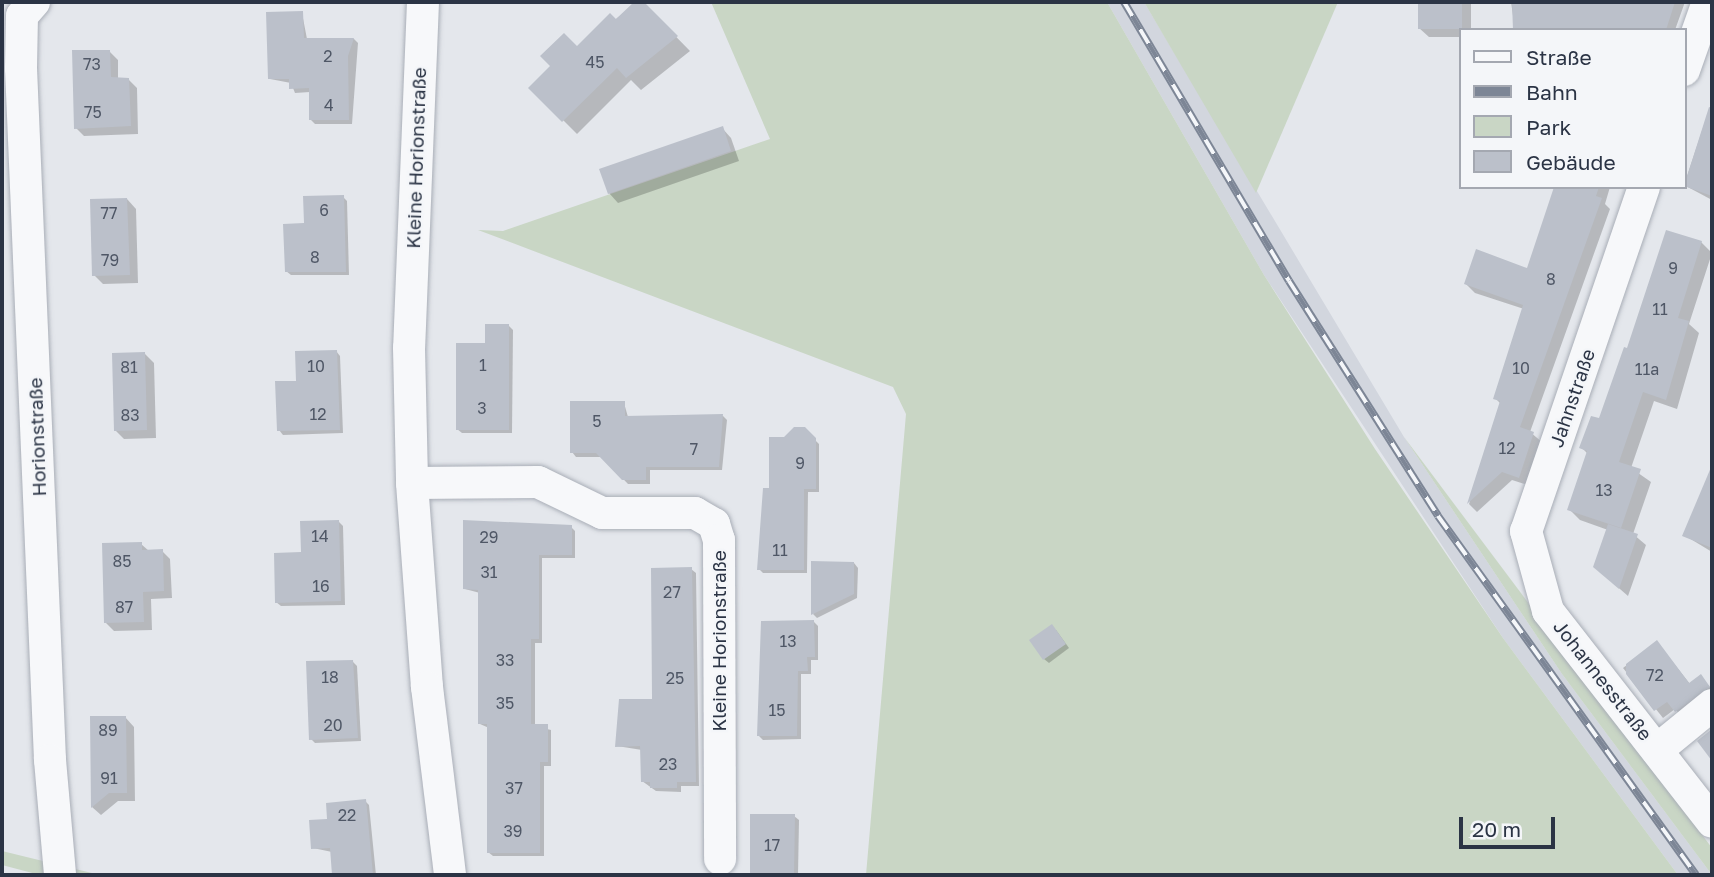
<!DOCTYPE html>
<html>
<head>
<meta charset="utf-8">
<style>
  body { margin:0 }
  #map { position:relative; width:1714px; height:877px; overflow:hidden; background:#e4e7ec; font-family:"Golos Text",sans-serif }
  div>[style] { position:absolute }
  .built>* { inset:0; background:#d2d6de }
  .green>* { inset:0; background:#c9d6c5 }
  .shadow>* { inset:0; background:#0003 }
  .building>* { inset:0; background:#bbc0ca }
  .roads { filter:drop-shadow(0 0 2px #a9aeb7) drop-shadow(0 0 2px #a9aeb7) }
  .minor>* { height:32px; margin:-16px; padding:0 16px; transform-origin:16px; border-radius:16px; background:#f7f8fa }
  .rail>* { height:8px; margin-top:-4px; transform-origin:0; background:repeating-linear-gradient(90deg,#f4f6f9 0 16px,#7d8696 0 32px); box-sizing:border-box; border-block:2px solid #7d8696 }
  span { translate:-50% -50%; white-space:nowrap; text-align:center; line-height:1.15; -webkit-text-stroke:5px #f4f6f9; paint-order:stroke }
  .number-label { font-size:16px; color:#4f5766 }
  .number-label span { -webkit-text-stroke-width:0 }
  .street-label { font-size:19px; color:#2b3445 }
  .frame { position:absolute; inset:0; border:4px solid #2b3445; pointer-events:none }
  .legend { position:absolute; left:1459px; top:28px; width:228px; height:161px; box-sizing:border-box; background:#f4f6f9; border:2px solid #a4a8b1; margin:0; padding:9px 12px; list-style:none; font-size:21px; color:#2b3445 }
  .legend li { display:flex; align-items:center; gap:14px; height:35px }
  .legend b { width:35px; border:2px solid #a4a8b1 }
  .scale { position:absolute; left:1459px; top:817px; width:96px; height:32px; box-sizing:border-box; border:4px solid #2b3445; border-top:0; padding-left:9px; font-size:21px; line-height:24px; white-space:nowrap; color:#2b3445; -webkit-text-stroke:5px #f4f6f9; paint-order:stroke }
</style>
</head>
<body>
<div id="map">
  <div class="built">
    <i style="clip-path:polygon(1107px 2px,1144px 2px,1404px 437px,1562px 674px,1712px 875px,1678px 875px,1503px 638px,1264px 275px)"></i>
  </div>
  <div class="green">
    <i style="clip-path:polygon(711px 2px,1107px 2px,1264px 275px,1375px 449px,1503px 638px,1678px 875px,866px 875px,906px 414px,893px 387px,478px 230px,503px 231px,770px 139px)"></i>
    <i style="clip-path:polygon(1144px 2px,1338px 2px,1256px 193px)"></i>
    <i style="clip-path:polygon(1404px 437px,1712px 848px,1712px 875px,1562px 674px)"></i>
    <i style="clip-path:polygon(2px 851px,100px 875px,40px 875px,2px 865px)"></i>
  </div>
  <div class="shadow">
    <i style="clip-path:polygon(637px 2px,642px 2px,690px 51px,641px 90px,631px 80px,577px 134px,531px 88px)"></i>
    <i style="clip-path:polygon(1420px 2px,1471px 2px,1471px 30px,1460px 30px,1460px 37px,1429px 37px,1419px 28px)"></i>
    <i style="clip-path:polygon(1511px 2px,1579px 2px,1619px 17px,1624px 2px,1685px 2px,1675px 30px,1515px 29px)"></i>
    <i style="clip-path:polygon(302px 13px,307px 39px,354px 39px,358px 43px,352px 124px,315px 124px,311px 120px,310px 92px,295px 93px,291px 83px,270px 79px)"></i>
    <i style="clip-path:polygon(109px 51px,118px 60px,118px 79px,128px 79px,137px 88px,138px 134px,84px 136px,76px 128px)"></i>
    <i style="clip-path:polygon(1707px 116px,1712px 118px,1712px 200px,1684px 185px)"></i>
    <i style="clip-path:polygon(722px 128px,731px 138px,739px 161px,618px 203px,609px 193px)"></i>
    <i style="clip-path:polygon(1557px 187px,1610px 187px,1605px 204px,1610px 209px,1530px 432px,1542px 442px,1528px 485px,1512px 480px,1477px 512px,1469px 504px,1501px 404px,1495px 398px,1524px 309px,1475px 293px,1466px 284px,1528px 270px)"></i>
    <i style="clip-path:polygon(343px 197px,347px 201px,349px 275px,291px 275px,286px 271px,305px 225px)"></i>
    <i style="clip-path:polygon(127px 199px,136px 209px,138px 283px,103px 284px,94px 275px)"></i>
    <i style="clip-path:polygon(1701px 242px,1712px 253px,1689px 324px,1699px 333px,1677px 409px,1654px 401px,1631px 468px,1651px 482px,1633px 534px,1646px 545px,1628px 596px,1605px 576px,1608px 530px,1580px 520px,1569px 509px,1588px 454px,1581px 447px,1600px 421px,1629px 350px)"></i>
    <i style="clip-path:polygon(509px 326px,513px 330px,512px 433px,462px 433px,457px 429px,487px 345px)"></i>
    <i style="clip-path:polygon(336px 351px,340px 356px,343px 433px,283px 435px,279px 430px,297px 382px)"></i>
    <i style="clip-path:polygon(145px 354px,154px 363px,156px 438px,124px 439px,115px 430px)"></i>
    <i style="clip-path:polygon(624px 403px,628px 417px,723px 416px,727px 420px,722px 470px,650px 470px,650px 484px,628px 484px,602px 457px,576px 457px,572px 452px)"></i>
    <i style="clip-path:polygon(804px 429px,819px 444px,819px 492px,808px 492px,807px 573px,763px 573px,759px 569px,785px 439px)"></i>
    <i style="clip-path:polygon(1700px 498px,1712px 502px,1712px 552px,1684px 535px)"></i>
    <i style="clip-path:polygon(339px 522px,343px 526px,345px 605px,281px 606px,276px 602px,303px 553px)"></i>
    <i style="clip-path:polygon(571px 527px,575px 531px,575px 558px,542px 558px,542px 643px,535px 643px,535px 726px,551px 730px,551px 766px,544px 766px,544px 856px,493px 856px,488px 852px,489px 728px,480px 724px,480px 593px,465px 589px)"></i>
    <i style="clip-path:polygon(141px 544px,149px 551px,162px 551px,170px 559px,172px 598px,151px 599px,152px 630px,114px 631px,106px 623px)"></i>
    <i style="clip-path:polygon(854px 563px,858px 568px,857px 598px,817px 618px,813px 614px)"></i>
    <i style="clip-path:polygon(691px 569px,696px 573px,699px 786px,681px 786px,681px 792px,656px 791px,642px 781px,642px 750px,617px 746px,654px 701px)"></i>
    <i style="clip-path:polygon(814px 622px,818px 626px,818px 660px,811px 660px,811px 674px,801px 674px,801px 739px,763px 740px,758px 735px)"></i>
    <i style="clip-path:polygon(1056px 630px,1069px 648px,1049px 663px,1044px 659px)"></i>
    <i style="clip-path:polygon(1657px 642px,1690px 684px,1708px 685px,1712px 690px,1684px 719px,1675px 709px,1663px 718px,1623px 668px)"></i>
    <i style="clip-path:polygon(352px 661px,357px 666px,361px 741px,315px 743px,311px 739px)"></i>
    <i style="clip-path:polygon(125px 717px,134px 727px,135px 801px,118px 801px,101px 815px,92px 807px)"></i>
    <i style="clip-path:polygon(365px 801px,369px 805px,376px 875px,334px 875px,332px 852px,313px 848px,329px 821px)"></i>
    <i style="clip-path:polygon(752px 815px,794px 816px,799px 820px,798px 875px,751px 875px)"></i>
  </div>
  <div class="building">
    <i style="clip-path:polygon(634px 2px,644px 2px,678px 36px,626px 78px,617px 68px,562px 122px,528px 88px,550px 66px,540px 56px,564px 33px,577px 46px,610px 13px,616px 19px)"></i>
    <i style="clip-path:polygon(1418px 2px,1462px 2px,1462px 29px,1418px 29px)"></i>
    <i style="clip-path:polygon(1512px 2px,1675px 2px,1666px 30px,1513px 30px)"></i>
    <i style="clip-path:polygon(303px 11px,304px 38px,354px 38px,348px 56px,349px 120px,309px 120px,309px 88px,289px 89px,289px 79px,268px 79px,266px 12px)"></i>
    <i style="clip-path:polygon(72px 50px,110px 50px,111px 77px,129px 78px,131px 126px,74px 129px)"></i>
    <i style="clip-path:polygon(1709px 107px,1712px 108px,1712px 196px,1684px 186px)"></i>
    <i style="clip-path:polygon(723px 126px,731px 151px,608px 194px,599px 169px)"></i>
    <i style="clip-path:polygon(1554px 187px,1599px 187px,1596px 196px,1602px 198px,1520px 427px,1534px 432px,1519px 478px,1502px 472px,1467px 504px,1500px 401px,1493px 399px,1523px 305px,1464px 284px,1476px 249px,1527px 268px)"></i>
    <i style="clip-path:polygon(344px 195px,346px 272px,285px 272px,283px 224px,304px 223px,303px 196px)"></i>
    <i style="clip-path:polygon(127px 198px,130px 275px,92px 276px,90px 199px)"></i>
    <i style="clip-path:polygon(1666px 230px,1702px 241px,1678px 318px,1689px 321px,1666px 400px,1643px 392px,1619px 462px,1641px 469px,1621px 528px,1567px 510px,1587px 451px,1579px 448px,1591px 416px,1599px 418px,1624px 347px,1627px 348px)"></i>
    <i style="clip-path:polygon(485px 324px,509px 324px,509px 430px,456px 430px,456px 343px,485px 343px)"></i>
    <i style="clip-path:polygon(337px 350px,340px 430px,277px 431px,275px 381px,296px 381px,295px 351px)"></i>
    <i style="clip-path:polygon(145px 352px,147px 430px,114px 431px,112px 353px)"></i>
    <i style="clip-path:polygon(570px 401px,625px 401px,625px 416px,723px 414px,719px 467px,646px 467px,646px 480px,622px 480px,596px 453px,570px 453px)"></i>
    <i style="clip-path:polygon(794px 427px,805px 427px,816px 438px,816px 489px,804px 489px,804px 570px,757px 570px,763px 488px,769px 488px,769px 437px,784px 437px)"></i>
    <i style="clip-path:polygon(1712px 465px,1712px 548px,1682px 536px)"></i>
    <i style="clip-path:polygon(339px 520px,341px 601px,275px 603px,274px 553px,301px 552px,300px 521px)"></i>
    <i style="clip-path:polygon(463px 520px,572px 525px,572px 555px,539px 555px,539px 639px,531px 639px,531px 724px,548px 724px,548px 762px,540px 762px,540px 853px,487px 853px,487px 724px,478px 724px,478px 590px,463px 589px)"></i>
    <i style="clip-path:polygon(1608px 524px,1638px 534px,1619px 589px,1593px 567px)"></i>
    <i style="clip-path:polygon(142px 542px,142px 550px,163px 549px,164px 591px,143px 592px,144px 622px,104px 623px,102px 543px)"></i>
    <i style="clip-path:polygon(811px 561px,854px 562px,854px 594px,811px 615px)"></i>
    <i style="clip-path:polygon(692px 567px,696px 782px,677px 782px,677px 788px,650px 788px,650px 782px,641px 782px,640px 746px,615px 747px,619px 699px,652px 699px,651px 568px)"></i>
    <i style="clip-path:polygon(814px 620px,815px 657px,807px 657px,808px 671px,798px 671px,797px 736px,757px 736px,761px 621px)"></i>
    <i style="clip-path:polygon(1052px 624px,1066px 644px,1043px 660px,1029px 640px)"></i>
    <i style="clip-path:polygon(1657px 640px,1689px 683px,1701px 674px,1710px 687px,1675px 712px,1667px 702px,1654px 711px,1626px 674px,1626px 664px)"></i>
    <i style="clip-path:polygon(353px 660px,358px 738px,309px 740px,306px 661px)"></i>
    <i style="clip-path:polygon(90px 716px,126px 716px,127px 793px,109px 793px,91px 808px)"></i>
    <i style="clip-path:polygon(1712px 729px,1712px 761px,1697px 741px)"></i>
    <i style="clip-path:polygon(366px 799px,373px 875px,332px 875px,330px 848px,311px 849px,309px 820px,327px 819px,326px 803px)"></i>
    <i style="clip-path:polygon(750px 814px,795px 814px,794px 875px,750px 875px)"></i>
  </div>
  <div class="roads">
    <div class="minor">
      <i style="left:34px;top:2px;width:18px;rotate:131deg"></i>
      <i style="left:22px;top:16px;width:52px;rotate:91.1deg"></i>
      <i style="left:21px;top:68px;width:693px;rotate:87.6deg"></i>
      <i style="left:50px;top:760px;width:115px;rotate:85deg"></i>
      <i style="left:423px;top:2px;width:346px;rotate:92.3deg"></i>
      <i style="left:409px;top:348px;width:135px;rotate:88.7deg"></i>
      <i style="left:412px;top:483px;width:205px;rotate:85.8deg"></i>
      <i style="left:427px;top:687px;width:189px;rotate:83deg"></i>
      <i style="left:1684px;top:70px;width:72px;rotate:-70.6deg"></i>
      <i style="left:1644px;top:187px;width:364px;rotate:108.9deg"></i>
      <i style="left:1526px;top:531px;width:83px;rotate:74.6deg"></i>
      <i style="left:1548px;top:611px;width:267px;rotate:52.1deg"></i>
      <i style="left:412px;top:483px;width:126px;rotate:-0.5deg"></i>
      <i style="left:538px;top:482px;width:71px;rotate:25.8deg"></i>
      <i style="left:602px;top:513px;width:93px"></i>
      <i style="left:695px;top:513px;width:22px;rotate:30deg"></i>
      <i style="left:714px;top:524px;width:17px;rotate:73deg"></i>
      <i style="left:719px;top:540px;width:319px;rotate:89.8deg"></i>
      <i style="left:1657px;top:750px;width:71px;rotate:-39.3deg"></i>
    </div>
  </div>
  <div class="rail">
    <i style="left:1124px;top:2px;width:324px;rotate:59.4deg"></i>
    <i style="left:1289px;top:281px;width:278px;rotate:57.6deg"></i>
    <i style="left:1438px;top:516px;width:442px;rotate:54.3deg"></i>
  </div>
  <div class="number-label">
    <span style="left:328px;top:56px">2</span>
    <span style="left:595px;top:62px">45</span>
    <span style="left:92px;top:64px">73</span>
    <span style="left:329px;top:105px">4</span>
    <span style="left:93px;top:112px">75</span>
    <span style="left:324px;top:210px">6</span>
    <span style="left:109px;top:213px">77</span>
    <span style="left:315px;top:257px">8</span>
    <span style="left:110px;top:260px">79</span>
    <span style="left:1673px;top:268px">9</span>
    <span style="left:1551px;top:279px">8</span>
    <span style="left:1660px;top:309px">11</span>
    <span style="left:483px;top:365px">1</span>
    <span style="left:316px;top:366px">10</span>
    <span style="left:129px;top:367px">81</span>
    <span style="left:1521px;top:368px">10</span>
    <span style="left:1647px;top:369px">11a</span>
    <span style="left:482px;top:408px">3</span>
    <span style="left:318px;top:414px">12</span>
    <span style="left:130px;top:415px">83</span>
    <span style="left:597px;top:421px">5</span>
    <span style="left:1507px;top:448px">12</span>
    <span style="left:694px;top:449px">7</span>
    <span style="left:800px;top:463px">9</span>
    <span style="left:1604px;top:490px">13</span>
    <span style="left:320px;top:536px">14</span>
    <span style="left:489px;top:537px">29</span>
    <span style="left:780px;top:550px">11</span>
    <span style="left:122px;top:561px">85</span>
    <span style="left:489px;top:572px">31</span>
    <span style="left:321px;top:586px">16</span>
    <span style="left:672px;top:592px">27</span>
    <span style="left:124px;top:607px">87</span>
    <span style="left:788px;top:641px">13</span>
    <span style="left:505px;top:660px">33</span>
    <span style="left:1655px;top:675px">72</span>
    <span style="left:330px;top:677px">18</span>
    <span style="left:675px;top:678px">25</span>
    <span style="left:505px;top:703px">35</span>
    <span style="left:777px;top:710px">15</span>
    <span style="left:333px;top:725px">20</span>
    <span style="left:108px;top:730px">89</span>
    <span style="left:668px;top:764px">23</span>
    <span style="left:109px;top:778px">91</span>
    <span style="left:514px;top:788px">37</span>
    <span style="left:347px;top:815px">22</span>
    <span style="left:513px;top:831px">39</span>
    <span style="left:772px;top:845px">17</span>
  </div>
  <div class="street-label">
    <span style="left:416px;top:158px;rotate:-88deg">Kleine Horionstraße</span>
    <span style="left:1572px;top:398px;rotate:-71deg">Jahnstraße</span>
    <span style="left:37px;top:437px;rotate:-92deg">Horionstraße</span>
    <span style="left:719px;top:641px;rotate:-90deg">Kleine Horionstraße</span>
    <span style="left:1603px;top:680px;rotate:52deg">Johannesstraße</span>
  </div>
  <div class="frame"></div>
  <ul class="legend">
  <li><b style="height:9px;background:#f7f8fa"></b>Straße</li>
  <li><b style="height:9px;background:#7d8696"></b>Bahn</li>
  <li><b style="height:19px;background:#c9d6c5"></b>Park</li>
  <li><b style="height:19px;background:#bbc0ca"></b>Gebäude</li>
  </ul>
  <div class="scale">20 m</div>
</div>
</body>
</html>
